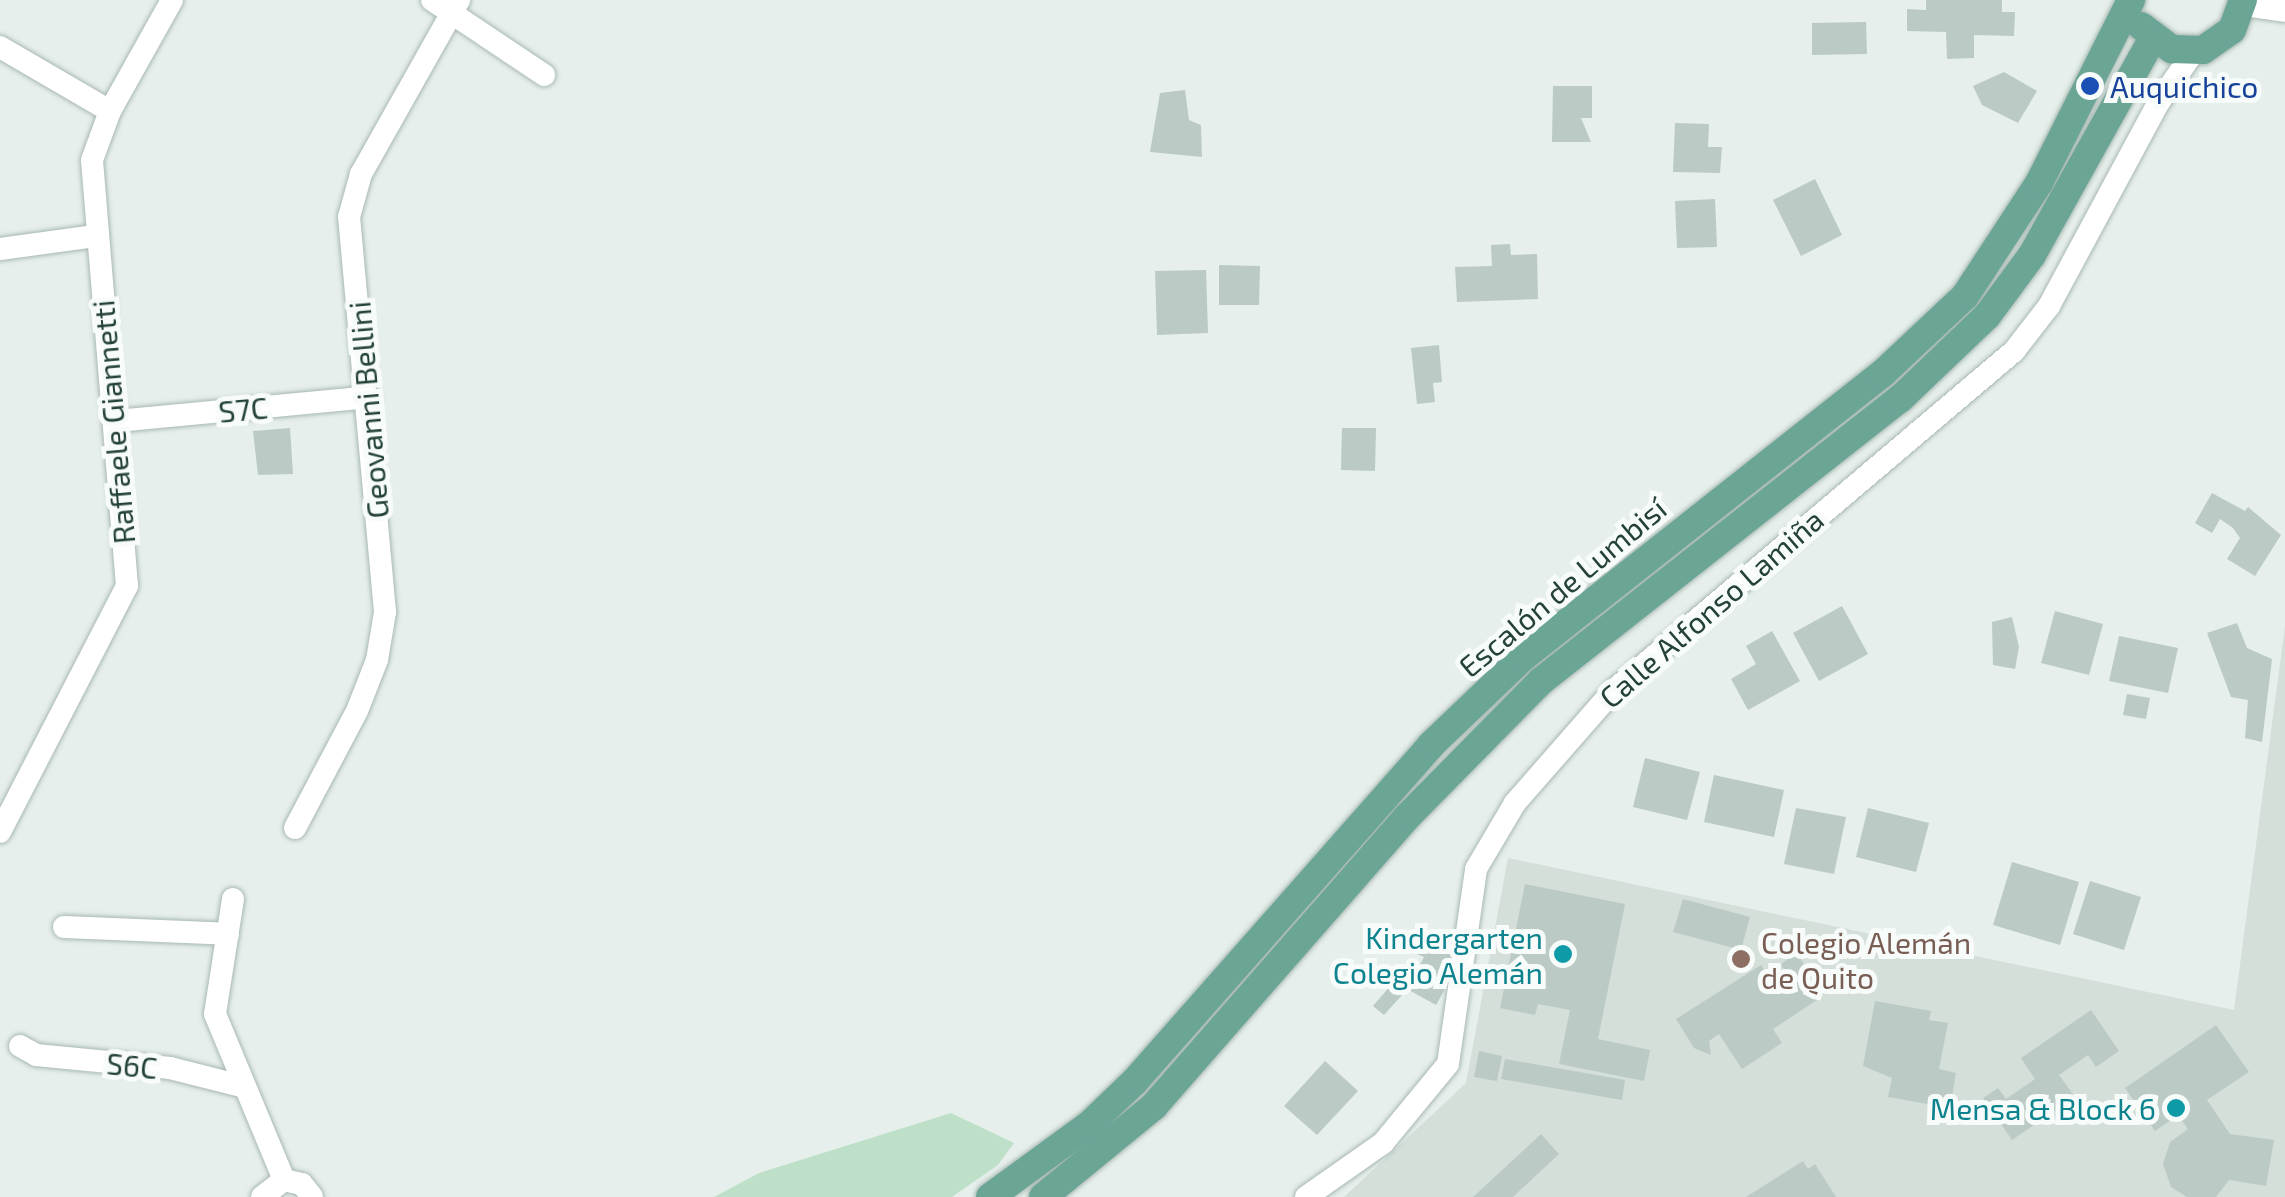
<!DOCTYPE html>
<html>
<head>
<meta charset="utf-8">
<style>
  body { margin:0 }
  #map { position:relative; width:2285px; height:1197px; overflow:hidden; background:#e6efeb; font-family:"Exo 2",sans-serif }
  div>[style] { position:absolute }
  .built>* { inset:0; background:#d4dfda }
  .green>* { inset:0; background:#bfe0c8 }
  .building>* { inset:0; background:#bbcac4 }
  .roads { filter:drop-shadow(0 0 2px #a8b8b2) drop-shadow(0 0 2px #a8b8b2) }
  .minor>* { height:22px; margin:-11px; padding:0 11px; transform-origin:11px; border-radius:11px; background:#fff }
  .major>* { height:28px; margin:-14px; padding:0 14px; transform-origin:14px; border-radius:14px; background:#6aa596 }
  .dots>* { width:28px; height:28px; translate:-50% -50%; box-sizing:border-box; border:5px solid #f7fbf9; border-radius:50% }
  span { translate:-50% -50%; white-space:nowrap; text-align:center; line-height:1.15; -webkit-text-stroke:10px #f7fbf9; paint-order:stroke }
  .transit-label { font-size:30px; color:#164399 }
  .left { translate:0 -50%; text-align:left }
  .street-label { font-size:30px; color:#24423a }
  .culture-label { font-size:30px; color:#0d838f }
  .right { translate:-100% -50%; text-align:right }
  .education-label { font-size:30px; color:#785e54 }
</style>
</head>
<body>
<div id="map">
  <div class="built">
    <i style="clip-path:polygon(2285px 626px,2285px 1197px,1344px 1197px,1466px 1083px,1508px 858px,2234px 1010px)"></i>
  </div>
  <div class="green">
    <i style="clip-path:polygon(951px 1113px,1014px 1143px,998px 1165px,952px 1197px,714px 1197px,759px 1173px)"></i>
  </div>
  <div class="building">
    <i style="clip-path:polygon(1926px 0,2002px 0,2002px 12px,2015px 12px,2014px 36px,1974px 35px,1974px 58px,1947px 59px,1946px 32px,1907px 31px,1907px 9px,1926px 10px)"></i>
    <i style="clip-path:polygon(1866px 22px,1867px 54px,1812px 55px,1812px 23px)"></i>
    <i style="clip-path:polygon(2004px 72px,2037px 91px,2018px 123px,1982px 105px,1973px 86px)"></i>
    <i style="clip-path:polygon(1553px 86px,1592px 86px,1592px 118px,1581px 118px,1591px 142px,1552px 142px)"></i>
    <i style="clip-path:polygon(1185px 90px,1189px 120px,1201px 125px,1202px 157px,1150px 152px,1160px 93px)"></i>
    <i style="clip-path:polygon(1675px 123px,1709px 124px,1708px 147px,1722px 147px,1720px 173px,1673px 172px)"></i>
    <i style="clip-path:polygon(1815px 179px,1842px 235px,1801px 256px,1773px 200px)"></i>
    <i style="clip-path:polygon(1715px 199px,1717px 247px,1677px 248px,1675px 201px)"></i>
    <i style="clip-path:polygon(1510px 244px,1511px 255px,1537px 254px,1538px 299px,1457px 302px,1455px 267px,1492px 266px,1491px 245px)"></i>
    <i style="clip-path:polygon(1219px 265px,1260px 266px,1259px 305px,1219px 305px)"></i>
    <i style="clip-path:polygon(1206px 270px,1208px 333px,1157px 335px,1155px 271px)"></i>
    <i style="clip-path:polygon(1439px 345px,1442px 382px,1433px 383px,1435px 402px,1417px 404px,1411px 348px)"></i>
    <i style="clip-path:polygon(290px 428px,293px 474px,258px 475px,253px 431px)"></i>
    <i style="clip-path:polygon(1342px 428px,1376px 428px,1375px 471px,1341px 470px)"></i>
    <i style="clip-path:polygon(2212px 493px,2245px 511px,2248px 507px,2281px 535px,2255px 576px,2227px 559px,2240px 538px,2233px 528px,2220px 519px,2212px 533px,2195px 523px)"></i>
    <i style="clip-path:polygon(1842px 606px,1868px 654px,1819px 681px,1793px 633px)"></i>
    <i style="clip-path:polygon(2055px 611px,2103px 624px,2089px 675px,2041px 663px)"></i>
    <i style="clip-path:polygon(2012px 617px,2019px 647px,2015px 669px,1993px 665px,1992px 622px)"></i>
    <i style="clip-path:polygon(2237px 623px,2247px 648px,2272px 659px,2262px 742px,2245px 738px,2248px 700px,2231px 697px,2207px 633px)"></i>
    <i style="clip-path:polygon(1772px 631px,1800px 681px,1748px 710px,1731px 679px,1756px 664px,1746px 646px)"></i>
    <i style="clip-path:polygon(2119px 636px,2178px 648px,2168px 693px,2109px 681px)"></i>
    <i style="clip-path:polygon(2127px 694px,2150px 698px,2146px 719px,2123px 715px)"></i>
    <i style="clip-path:polygon(1645px 758px,1700px 772px,1687px 820px,1633px 807px)"></i>
    <i style="clip-path:polygon(1714px 775px,1784px 790px,1774px 837px,1704px 822px)"></i>
    <i style="clip-path:polygon(1796px 808px,1846px 817px,1834px 874px,1784px 864px)"></i>
    <i style="clip-path:polygon(1868px 808px,1929px 823px,1916px 872px,1856px 857px)"></i>
    <i style="clip-path:polygon(2012px 862px,2079px 882px,2060px 945px,1993px 925px)"></i>
    <i style="clip-path:polygon(2090px 881px,2141px 897px,2124px 950px,2073px 934px)"></i>
    <i style="clip-path:polygon(1525px 884px,1625px 904px,1598px 1039px,1650px 1050px,1644px 1081px,1559px 1064px,1570px 1010px,1538px 1004px,1535px 1015px,1500px 1008px)"></i>
    <i style="clip-path:polygon(1683px 899px,1750px 917px,1741px 950px,1673px 932px)"></i>
    <i style="clip-path:polygon(1425px 933px,1450px 945px,1449px 982px,1436px 1005px,1407px 989px,1424px 957px,1414px 953px)"></i>
    <i style="clip-path:polygon(1797px 953px,1817px 985px,1811px 990px,1817px 1000px,1773px 1029px,1782px 1043px,1742px 1069px,1719px 1034px,1709px 1041px,1711px 1055px,1694px 1048px,1676px 1019px,1761px 965px,1775px 986px,1788px 977px,1781px 964px)"></i>
    <i style="clip-path:polygon(1391px 985px,1402px 995px,1384px 1015px,1373px 1006px)"></i>
    <i style="clip-path:polygon(1875px 1001px,1931px 1011px,1929px 1020px,1948px 1023px,1939px 1069px,1956px 1073px,1950px 1108px,1888px 1097px,1892px 1078px,1863px 1066px)"></i>
    <i style="clip-path:polygon(2091px 1010px,2119px 1051px,2096px 1067px,2088px 1055px,2059px 1075px,2075px 1097px,2012px 1140px,1983px 1098px,1998px 1088px,2006px 1099px,2035px 1079px,2021px 1058px)"></i>
    <i style="clip-path:polygon(2216px 1025px,2249px 1072px,2207px 1100px,2230px 1134px,2274px 1140px,2266px 1186px,2229px 1180px,2216px 1197px,2187px 1197px,2171px 1187px,2163px 1164px,2170px 1142px,2188px 1129px,2178px 1115px,2155px 1131px,2125px 1088px)"></i>
    <i style="clip-path:polygon(1479px 1051px,1502px 1056px,1497px 1081px,1474px 1077px)"></i>
    <i style="clip-path:polygon(1505px 1059px,1625px 1080px,1622px 1100px,1501px 1079px)"></i>
    <i style="clip-path:polygon(1325px 1061px,1358px 1091px,1317px 1135px,1284px 1106px)"></i>
    <i style="clip-path:polygon(1541px 1134px,1559px 1154px,1513px 1197px,1473px 1197px)"></i>
    <i style="clip-path:polygon(1803px 1161px,1808px 1169px,1815px 1164px,1836px 1197px,1746px 1197px)"></i>
  </div>
  <div class="roads">
    <div class="minor">
      <i style="left:432px;top:0;width:135px;rotate:33.8deg"></i>
      <i style="left:2243px;top:5px;width:42px;rotate:8.1deg"></i>
      <i style="left:0;top:47px;width:127px;rotate:30.2deg"></i>
      <i style="left:0;top:249px;width:96px;rotate:-7.8deg"></i>
      <i style="left:117px;top:421px;width:253px;rotate:-5.4deg"></i>
      <i style="left:295px;top:828px;width:132px;rotate:-62.1deg"></i>
      <i style="left:357px;top:711px;width:55px;rotate:-68.6deg"></i>
      <i style="left:377px;top:660px;width:49px;rotate:-80.5deg"></i>
      <i style="left:385px;top:612px;width:397px;rotate:-95.2deg"></i>
      <i style="left:349px;top:217px;width:45px;rotate:-74.4deg"></i>
      <i style="left:361px;top:174px;width:200px;rotate:-60.6deg"></i>
      <i style="left:0;top:832px;width:277px;rotate:-62.7deg"></i>
      <i style="left:127px;top:586px;width:427px;rotate:-94.7deg"></i>
      <i style="left:92px;top:160px;width:52px;rotate:-69.8deg"></i>
      <i style="left:110px;top:111px;width:127px;rotate:-60.8deg"></i>
      <i style="left:233px;top:899px;width:116px;rotate:98.9deg"></i>
      <i style="left:215px;top:1014px;width:180px;rotate:67.4deg"></i>
      <i style="left:64px;top:927px;width:164px;rotate:2.4deg"></i>
      <i style="left:20px;top:1046px;width:18px;rotate:29deg"></i>
      <i style="left:36px;top:1055px;width:135px;rotate:5.5deg"></i>
      <i style="left:170px;top:1068px;width:77px;rotate:14.2deg"></i>
      <i style="left:262px;top:1197px;width:28px;rotate:-38deg"></i>
      <i style="left:284px;top:1180px;width:18px;rotate:13deg"></i>
      <i style="left:302px;top:1184px;width:16px;rotate:52deg"></i>
      <i style="left:1306px;top:1197px;width:94px;rotate:-35deg"></i>
      <i style="left:1383px;top:1143px;width:102px;rotate:-50.6deg"></i>
      <i style="left:1448px;top:1064px;width:197px;rotate:-81.8deg"></i>
      <i style="left:1476px;top:869px;width:77px;rotate:-59.4deg"></i>
      <i style="left:1515px;top:803px;width:149px;rotate:-48.8deg"></i>
      <i style="left:1613px;top:691px;width:526px;rotate:-40.29deg"></i>
      <i style="left:2014px;top:351px;width:57px;rotate:-52.1deg"></i>
      <i style="left:2049px;top:306px;width:232px;rotate:-61.7deg"></i>
      <i style="left:2159px;top:102px;width:62px;rotate:-55.5deg"></i>
    </div>
    <div class="major">
      <i style="left:2141px;top:26px;width:39px;rotate:37deg"></i>
      <i style="left:2172px;top:49px;width:31px;rotate:2deg"></i>
      <i style="left:2203px;top:50px;width:35px;rotate:-35deg"></i>
      <i style="left:2232px;top:30px;width:32px;rotate:-70deg"></i>
      <i style="left:990px;top:1197px;width:124px;rotate:-36.1deg"></i>
      <i style="left:1090px;top:1124px;width:62px;rotate:-43.7deg"></i>
      <i style="left:1135px;top:1081px;width:448px;rotate:-48.6deg"></i>
      <i style="left:1431px;top:745px;width:126px;rotate:-43.7deg"></i>
      <i style="left:1522px;top:658px;width:460px;rotate:-38.3deg"></i>
      <i style="left:1883px;top:373px;width:112px;rotate:-43.2deg"></i>
      <i style="left:1965px;top:296px;width:135px;rotate:-56.8deg"></i>
      <i style="left:2039px;top:183px;width:205px;rotate:-63.3deg"></i>
      <i style="left:1043px;top:1197px;width:144px;rotate:-39.3deg"></i>
      <i style="left:1154px;top:1106px;width:384px;rotate:-48.8deg"></i>
      <i style="left:1407px;top:817px;width:191px;rotate:-45.4deg"></i>
      <i style="left:1541px;top:681px;width:457px;rotate:-38.2deg"></i>
      <i style="left:1900px;top:399px;width:120px;rotate:-43.7deg"></i>
      <i style="left:1987px;top:316px;width:76px;rotate:-53.6deg"></i>
      <i style="left:2032px;top:255px;width:247px;rotate:-60.9deg"></i>
    </div>
  </div>
  <div class="dots">
    <i style="left:2090px;top:86px;background:#1a4fb4"></i>
    <i style="left:1563px;top:954px;background:#0f9aa8"></i>
    <i style="left:1741px;top:959px;background:#8d6e63"></i>
    <i style="left:2176px;top:1108px;background:#0f9aa8"></i>
  </div>
  <div class="transit-label">
    <span class="left" style="left:2110px;top:86px">Auquichico</span>
  </div>
  <div class="street-label">
    <span style="left:243px;top:409px;rotate:-5deg">S7C</span>
    <span style="left:368px;top:410px;rotate:-95deg">Geovanni Bellini</span>
    <span style="left:113px;top:422px;rotate:-95deg">Raffaele Giannetti</span>
    <span style="left:1562px;top:587px;rotate:-40deg">Escalón de Lumbisí</span>
    <span style="left:1711px;top:608px;rotate:-41deg">Calle Alfonso Lamiña</span>
    <span style="left:132px;top:1065px;rotate:6deg">S6C</span>
  </div>
  <div class="culture-label">
    <span class="right" style="left:1543px;top:954px">Kindergarten<br>Colegio Alemán</span>
    <span class="right" style="left:2156px;top:1108px">Mensa &amp; Block 6</span>
  </div>
  <div class="education-label">
    <span class="left" style="left:1761px;top:959px">Colegio Alemán<br>de Quito</span>
  </div>
</div>
</body>
</html>
